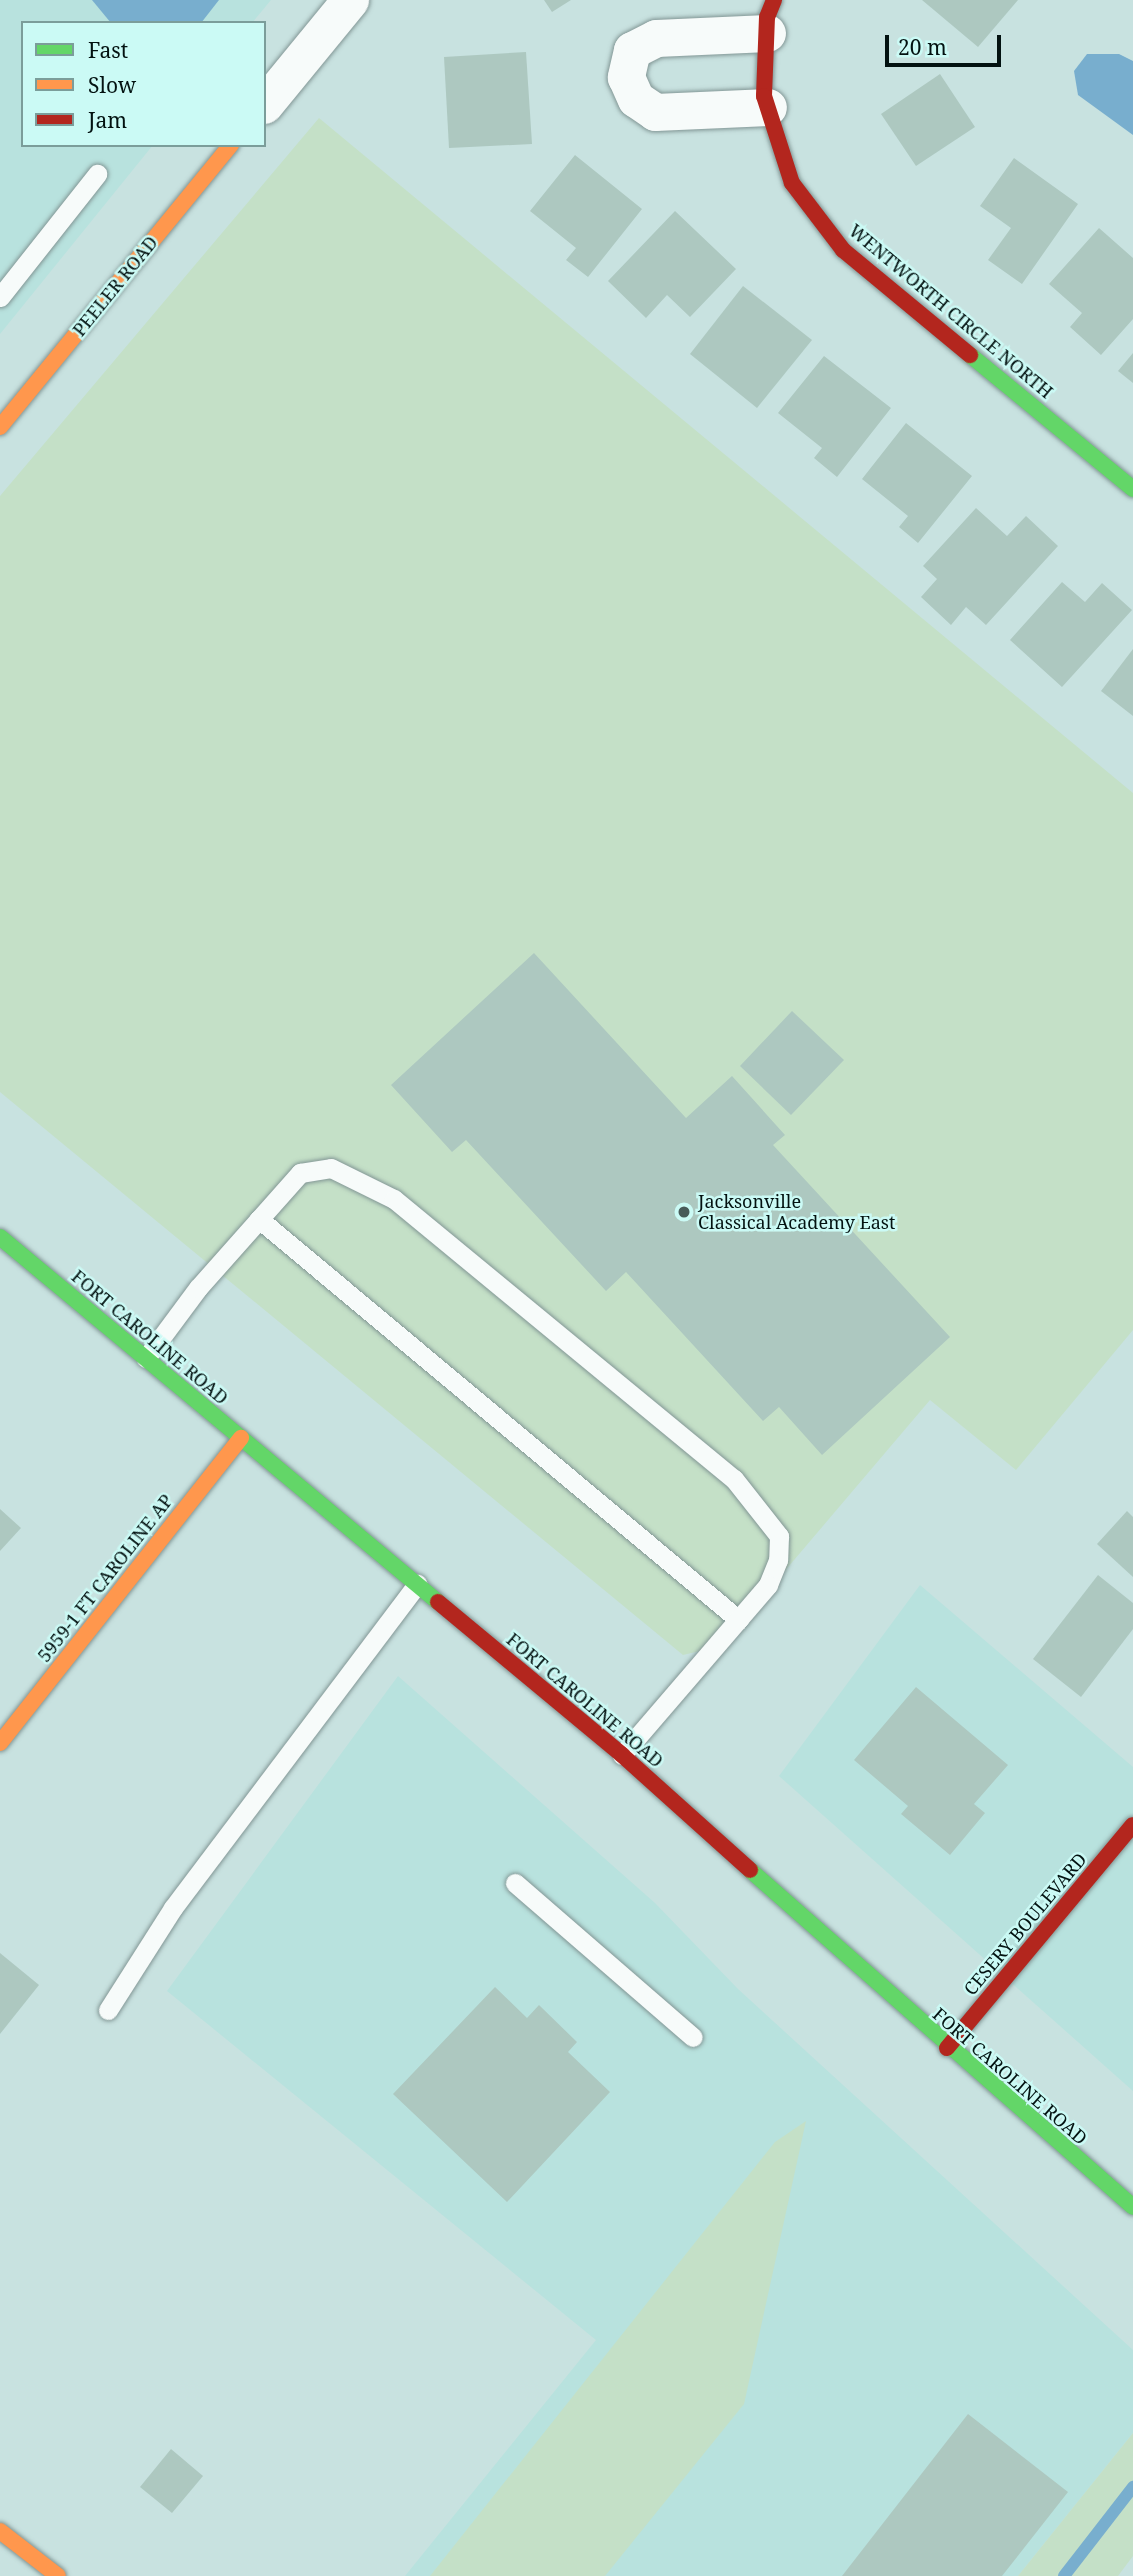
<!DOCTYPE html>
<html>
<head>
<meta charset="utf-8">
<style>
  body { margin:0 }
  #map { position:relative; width:1133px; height:2576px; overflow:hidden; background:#c8e2e0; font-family:"Noto Serif",serif }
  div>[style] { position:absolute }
  .built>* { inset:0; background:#b8e2de }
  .green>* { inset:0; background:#c4e0c7 }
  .water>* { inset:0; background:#78aece }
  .stream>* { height:12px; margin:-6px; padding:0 6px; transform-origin:6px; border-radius:6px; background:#78aece }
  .building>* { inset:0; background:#adc8c0 }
  .roads { filter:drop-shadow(0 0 2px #829695) drop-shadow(0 0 2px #829695) }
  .lane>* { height:19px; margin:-9.5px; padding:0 9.5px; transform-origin:9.5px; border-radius:9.5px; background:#f7fbfa }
  .street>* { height:37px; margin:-18.5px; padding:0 18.5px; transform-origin:18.5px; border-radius:18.5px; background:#f7fbfa }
  .fast>* { height:16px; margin:-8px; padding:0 8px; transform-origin:8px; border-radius:8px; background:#63d668 }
  .slow>* { height:16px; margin:-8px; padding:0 8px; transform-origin:8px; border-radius:8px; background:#ff974d }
  .jam>* { height:16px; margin:-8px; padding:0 8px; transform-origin:8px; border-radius:8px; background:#b3261e }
  .dots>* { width:19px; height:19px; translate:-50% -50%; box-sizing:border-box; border:4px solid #cbfaf5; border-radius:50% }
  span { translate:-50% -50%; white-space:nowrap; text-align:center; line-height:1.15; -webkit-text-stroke:5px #cbfaf5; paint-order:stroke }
  .street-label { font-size:18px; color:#031211 }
  .poi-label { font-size:18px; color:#031211 }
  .left { translate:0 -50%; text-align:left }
  .legend { position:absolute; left:21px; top:21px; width:245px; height:126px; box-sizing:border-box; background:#cbfaf5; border:2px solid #7b9d9a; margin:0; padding:9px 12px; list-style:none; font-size:21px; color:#031211 }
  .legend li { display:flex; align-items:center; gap:14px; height:35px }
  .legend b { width:35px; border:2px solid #7b9d9a }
  .scale { position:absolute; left:885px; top:35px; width:116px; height:32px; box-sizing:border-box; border:4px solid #031211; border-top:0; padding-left:9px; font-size:21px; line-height:24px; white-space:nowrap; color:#031211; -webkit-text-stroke:5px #cbfaf5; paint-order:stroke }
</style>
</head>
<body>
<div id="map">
  <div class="built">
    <i style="clip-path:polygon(0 0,271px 0,252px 23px,23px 23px,23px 145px,153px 145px,0 334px)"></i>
    <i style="clip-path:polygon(920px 1585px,1133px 1767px,1133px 2091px,779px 1776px)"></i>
    <i style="clip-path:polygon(398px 1676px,655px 1903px,738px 1989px,1133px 2350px,1133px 2433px,1018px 2576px,405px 2576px,596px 2340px,167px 1991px)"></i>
  </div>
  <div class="green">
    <i style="clip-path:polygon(319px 118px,1133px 793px,1133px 1330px,1016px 1470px,930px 1400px,721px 1646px,683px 1655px,0 1092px,0 496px)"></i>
    <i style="clip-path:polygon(806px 2121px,744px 2404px,605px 2576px,430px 2576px,775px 2142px)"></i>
    <i style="clip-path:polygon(1133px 2433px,1133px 2556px,1118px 2576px,1018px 2576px)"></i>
  </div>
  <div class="water">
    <i style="clip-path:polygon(92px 0,219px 0,201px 23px,111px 23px)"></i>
    <i style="clip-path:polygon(1087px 54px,1119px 54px,1133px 61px,1133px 135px,1078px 95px,1074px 71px)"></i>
  </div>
  <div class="stream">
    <i style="left:1064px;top:2576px;width:113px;rotate:-52.2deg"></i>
  </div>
  <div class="building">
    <i style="clip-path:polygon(544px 0,571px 0,552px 12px)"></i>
    <i style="clip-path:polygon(922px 0,1018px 0,978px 47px)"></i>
    <i style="clip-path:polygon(526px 52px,532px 144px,449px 148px,444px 57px)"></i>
    <i style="clip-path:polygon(940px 74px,975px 127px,916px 166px,881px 114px)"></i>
    <i style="clip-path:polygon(575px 155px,642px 209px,588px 277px,566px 260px,576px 248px,530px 211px)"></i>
    <i style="clip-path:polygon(1014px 158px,1078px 204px,1022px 284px,988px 260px,1011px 228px,980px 206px)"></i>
    <i style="clip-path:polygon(675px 211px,736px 269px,690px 317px,667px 295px,646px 318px,608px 281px)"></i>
    <i style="clip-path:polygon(1099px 228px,1133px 258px,1133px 319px,1101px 355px,1070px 327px,1082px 313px,1049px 284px)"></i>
    <i style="clip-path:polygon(743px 286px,812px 340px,757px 408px,690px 354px)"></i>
    <i style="clip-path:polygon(1133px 353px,1133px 383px,1118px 371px)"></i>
    <i style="clip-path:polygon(824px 356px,891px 408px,837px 477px,814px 458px,822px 448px,778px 413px)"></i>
    <i style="clip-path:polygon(906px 423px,972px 476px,918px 543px,899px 527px,908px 516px,862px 479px)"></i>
    <i style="clip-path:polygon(976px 508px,1007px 536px,1026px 516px,1058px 546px,986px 625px,966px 607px,951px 625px,921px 597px,937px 579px,923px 566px)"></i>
    <i style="clip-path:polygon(1062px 582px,1085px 602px,1102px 583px,1132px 610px,1062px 687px,1010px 640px)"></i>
    <i style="clip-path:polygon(1133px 649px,1133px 716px,1101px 691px)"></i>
    <i style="clip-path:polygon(534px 953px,686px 1118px,732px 1076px,785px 1135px,773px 1145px,950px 1337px,822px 1455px,779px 1407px,763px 1421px,626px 1272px,606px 1291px,466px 1140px,452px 1152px,391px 1085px)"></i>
    <i style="clip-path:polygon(792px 1011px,844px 1060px,791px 1115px,740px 1066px)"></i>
    <i style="clip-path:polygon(0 1509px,21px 1528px,0 1551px)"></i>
    <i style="clip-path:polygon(1127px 1511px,1133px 1517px,1133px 1577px,1097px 1544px)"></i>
    <i style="clip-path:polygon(1098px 1575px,1133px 1603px,1133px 1629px,1081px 1697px,1033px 1659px)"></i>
    <i style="clip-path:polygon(916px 1687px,1008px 1765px,974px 1804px,985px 1813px,950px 1855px,901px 1814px,908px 1806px,854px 1760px)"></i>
    <i style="clip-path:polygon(0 1953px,39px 1985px,0 2034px)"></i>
    <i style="clip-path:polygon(495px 1987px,527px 2018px,539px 2005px,577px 2042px,568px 2052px,610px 2092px,507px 2202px,393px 2094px)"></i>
    <i style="clip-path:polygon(968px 2414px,1068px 2492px,1002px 2576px,842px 2576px)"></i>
    <i style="clip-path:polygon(171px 2449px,203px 2476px,172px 2513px,140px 2487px)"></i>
  </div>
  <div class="roads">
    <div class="lane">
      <i style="left:0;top:297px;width:157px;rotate:-51.7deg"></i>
      <i style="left:259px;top:1219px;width:625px;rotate:39.88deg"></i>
      <i style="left:146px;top:1358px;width:87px;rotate:-53.4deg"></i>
      <i style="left:198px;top:1288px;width:154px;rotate:-48.4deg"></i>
      <i style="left:300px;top:1173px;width:31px;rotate:-9deg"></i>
      <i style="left:331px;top:1168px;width:70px;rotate:26.2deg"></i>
      <i style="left:394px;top:1199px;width:440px;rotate:39.5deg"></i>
      <i style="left:734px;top:1479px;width:73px;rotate:51.7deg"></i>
      <i style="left:779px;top:1536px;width:24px;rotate:92deg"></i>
      <i style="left:778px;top:1560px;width:27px;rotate:112deg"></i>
      <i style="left:768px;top:1585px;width:224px;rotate:130.7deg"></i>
      <i style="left:515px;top:1883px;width:235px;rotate:40.9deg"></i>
      <i style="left:108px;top:2010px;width:121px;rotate:-57.5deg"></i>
      <i style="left:173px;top:1908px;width:406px;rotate:-53deg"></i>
    </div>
    <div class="street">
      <i style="left:767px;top:33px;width:111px;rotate:177.4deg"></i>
      <i style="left:656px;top:38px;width:27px;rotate:153deg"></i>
      <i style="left:632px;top:50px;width:28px;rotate:103deg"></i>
      <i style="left:626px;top:77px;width:24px;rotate:66deg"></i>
      <i style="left:636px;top:99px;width:23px;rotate:34deg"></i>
      <i style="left:655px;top:112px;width:113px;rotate:-2.5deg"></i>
      <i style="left:264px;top:105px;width:136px;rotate:-50.7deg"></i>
    </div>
    <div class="fast">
      <i style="left:970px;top:355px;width:211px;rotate:39.4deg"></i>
      <i style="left:0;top:1237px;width:570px;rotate:39.81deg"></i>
      <i style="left:750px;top:1870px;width:510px;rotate:41.34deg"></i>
    </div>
    <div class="slow">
      <i style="left:0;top:427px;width:365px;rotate:-50.7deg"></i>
      <i style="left:0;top:1743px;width:389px;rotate:-51.7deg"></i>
      <i style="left:0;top:2531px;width:73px;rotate:37.8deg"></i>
    </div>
    <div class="jam">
      <i style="left:774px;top:0;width:18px;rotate:112deg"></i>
      <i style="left:767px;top:17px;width:79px;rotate:92.2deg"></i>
      <i style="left:764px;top:96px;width:91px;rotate:72.2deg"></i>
      <i style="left:792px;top:183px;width:84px;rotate:52.7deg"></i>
      <i style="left:843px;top:250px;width:165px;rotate:39.6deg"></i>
      <i style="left:438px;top:1602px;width:239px;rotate:39.7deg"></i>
      <i style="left:622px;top:1755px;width:172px;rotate:41.9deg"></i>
      <i style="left:947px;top:2048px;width:290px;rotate:-50.2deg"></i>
    </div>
  </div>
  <div class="dots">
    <i style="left:684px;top:1212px;background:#485b59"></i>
  </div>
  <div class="street-label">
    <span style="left:115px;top:286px;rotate:-51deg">PEELER ROAD</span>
    <span style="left:951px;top:311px;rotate:40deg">WENTWORTH CIRCLE NORTH</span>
    <span style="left:150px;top:1337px;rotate:40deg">FORT CAROLINE ROAD</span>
    <span style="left:105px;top:1578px;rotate:-52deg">5959-1 FT CAROLINE AP</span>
    <span style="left:585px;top:1700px;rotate:40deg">FORT CAROLINE ROAD</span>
    <span style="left:1025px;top:1924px;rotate:-50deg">CESERY BOULEVARD</span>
    <span style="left:1010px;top:2076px;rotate:41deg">FORT CAROLINE ROAD</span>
  </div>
  <div class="poi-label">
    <span class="left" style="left:698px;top:1212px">Jacksonville<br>Classical Academy East</span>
  </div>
  <ul class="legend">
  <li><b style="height:9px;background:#63d668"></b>Fast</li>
  <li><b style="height:9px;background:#ff974d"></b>Slow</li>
  <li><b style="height:9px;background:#b3261e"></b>Jam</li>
  </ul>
  <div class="scale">20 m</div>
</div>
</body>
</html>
